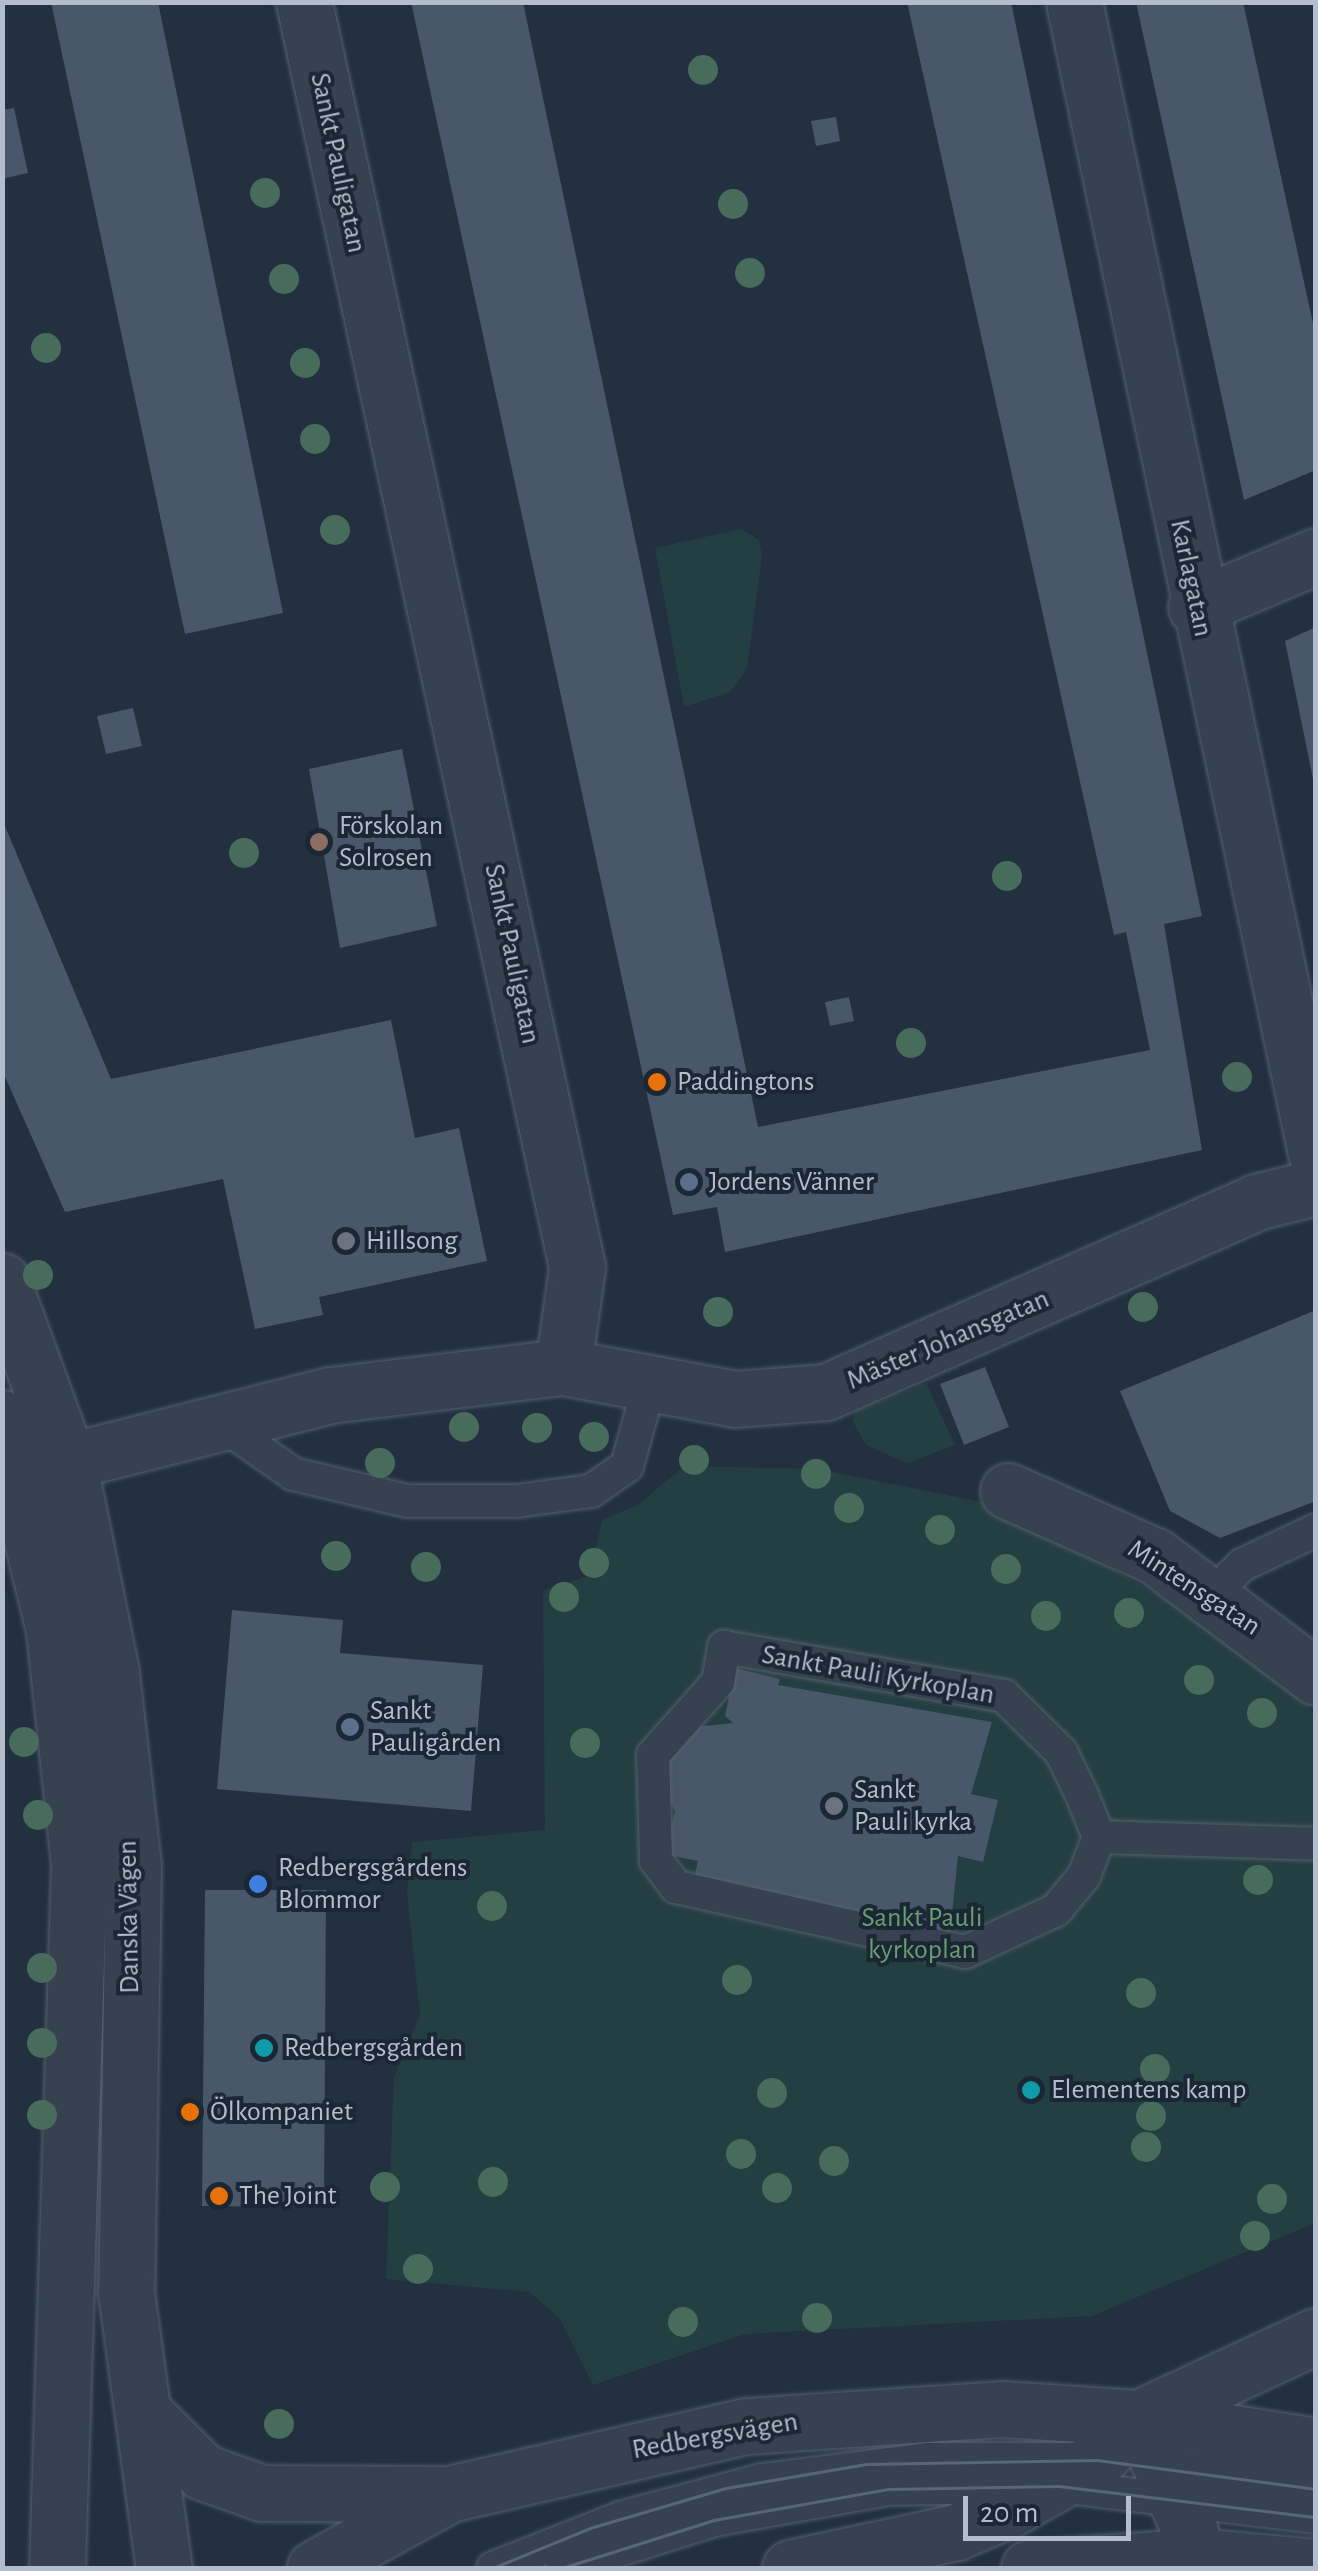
<!DOCTYPE html>
<html>
<head>
<meta charset="utf-8">
<style>
  body { margin:0 }
  #map { position:relative; width:1318px; height:2571px; overflow:hidden; background:#223040; font-family:"Alegreya Sans",sans-serif }
  div>[style] { position:absolute }
  .green>* { inset:0; background:#243f41 }
  .building>* { inset:0; background:#485769 }
  .roads { filter:drop-shadow(0 0 2px #55606e) drop-shadow(0 0 2px #55606e) }
  .service>* { height:32px; margin:-16px; padding:0 16px; transform-origin:16px; border-radius:16px; background:#374250 }
  .minor>* { height:55px; margin:-27.5px; padding:0 27.5px; transform-origin:27.5px; border-radius:27.5px; background:#374250 }
  .tertiary>* { height:55px; margin:-27.5px; padding:0 27.5px; transform-origin:27.5px; border-radius:27.5px; background:#374250 }
  .tram>* { height:2.5px; margin:-1.25px; padding:0 1.25px; transform-origin:1.25px; border-radius:1.25px; background:#586677 }
  .trees>* { width:30px; height:30px; margin:-15px; border-radius:50%; background:#486c5c }
  .dots>* { width:28px; height:28px; translate:-50% -50%; box-sizing:border-box; border:5px solid #1c2735; border-radius:50% }
  span { translate:-50% -50%; white-space:nowrap; text-align:center; line-height:1.15; -webkit-text-stroke:8px #1c2735; paint-order:stroke }
  .street-label { font-size:28px; color:#b3bdcb }
  .poi-label { font-size:28px; color:#b3bdcb }
  .left { translate:0 -50%; text-align:left }
  .park-label { font-size:28px; color:#689d72 }
  .frame { position:absolute; inset:0; border:5px solid #b3bdcb; pointer-events:none }
  .scale { position:absolute; left:963px; top:2496px; width:168px; height:45px; box-sizing:border-box; border:5px solid #b3bdcb; border-top:0; padding-left:12px; font-size:30px; line-height:35px; white-space:nowrap; color:#b3bdcb; -webkit-text-stroke:8px #1c2735; paint-order:stroke }
</style>
</head>
<body>
<div id="map">
  <div class="green">
    <i style="clip-path:polygon(741px 529px,759px 540px,762px 555px,747px 669px,730px 692px,684px 707px,655px 548px)"></i>
    <i style="clip-path:polygon(926px 1383px,955px 1445px,907px 1463px,866px 1445px,852px 1420px,856px 1411px)"></i>
    <i style="clip-path:polygon(684px 1466px,816px 1469px,997px 1505px,1269px 1657px,1315px 1715px,1315px 2223px,1092px 2316px,745px 2334px,593px 2385px,560px 2319px,530px 2292px,386px 2279px,394px 2077px,420px 2015px,407px 1892px,412px 1842px,545px 1830px,543px 1591px,590px 1575px,602px 1520px,639px 1504px)"></i>
  </div>
  <div class="building">
    <i style="clip-path:polygon(51px 2px,158px 2px,283px 613px,185px 634px)"></i>
    <i style="clip-path:polygon(411px 2px,523px 2px,758px 1127px,1150px 1050px,1126px 932px,1114px 935px,907px 2px,1011px 2px,1202px 916px,1164px 924px,1202px 1150px,725px 1252px,717px 1207px,673px 1215px)"></i>
    <i style="clip-path:polygon(1136px 2px,1243px 2px,1316px 337px,1316px 470px,1244px 500px)"></i>
    <i style="clip-path:polygon(14px 108px,28px 173px,2px 179px,2px 110px)"></i>
    <i style="clip-path:polygon(836px 117px,840px 141px,816px 146px,811px 121px)"></i>
    <i style="clip-path:polygon(1316px 627px,1316px 783px,1314px 784px,1285px 641px)"></i>
    <i style="clip-path:polygon(133px 708px,142px 746px,106px 754px,97px 716px)"></i>
    <i style="clip-path:polygon(402px 749px,437px 926px,340px 948px,309px 769px)"></i>
    <i style="clip-path:polygon(2px 819px,111px 1079px,391px 1020px,415px 1138px,459px 1128px,487px 1261px,319px 1297px,323px 1315px,255px 1329px,223px 1179px,65px 1212px,2px 1070px)"></i>
    <i style="clip-path:polygon(849px 997px,854px 1021px,830px 1026px,825px 1002px)"></i>
    <i style="clip-path:polygon(1316px 1310px,1316px 1501px,1220px 1538px,1170px 1511px,1120px 1391px)"></i>
    <i style="clip-path:polygon(985px 1367px,1009px 1427px,964px 1445px,940px 1384px)"></i>
    <i style="clip-path:polygon(232px 1610px,343px 1620px,340px 1653px,483px 1665px,471px 1811px,217px 1789px)"></i>
    <i style="clip-path:polygon(735px 1668px,780px 1679px,778px 1685px,992px 1722px,971px 1794px,998px 1800px,983px 1862px,958px 1856px,950px 1933px,693px 1883px,698px 1861px,664px 1854px,675px 1811px,665px 1793px,671px 1754px,696px 1727px,733px 1723px,725px 1716px)"></i>
    <i style="clip-path:polygon(205px 1890px,326px 1890px,324px 2207px,202px 2206px)"></i>
  </div>
  <div class="roads">
    <div class="service">
      <i style="left:220px;top:1423px;width:89px;rotate:34.9deg"></i>
      <i style="left:293px;top:1474px;width:117px;rotate:13.3deg"></i>
      <i style="left:407px;top:1501px;width:110px"></i>
      <i style="left:517px;top:1501px;width:75px;rotate:-7.7deg"></i>
      <i style="left:591px;top:1491px;width:44px;rotate:-34.8deg"></i>
      <i style="left:627px;top:1466px;width:86px;rotate:-74.5deg"></i>
      <i style="left:1213px;top:1594px;width:41px;rotate:-45deg"></i>
      <i style="left:1242px;top:1565px;width:82px;rotate:-25.3deg"></i>
      <i style="left:724px;top:1647px;width:284px;rotate:9.9deg"></i>
      <i style="left:1004px;top:1696px;width:80px;rotate:44.5deg"></i>
      <i style="left:1061px;top:1752px;width:46px;rotate:64deg"></i>
      <i style="left:1081px;top:1793px;width:48px;rotate:67.8deg"></i>
      <i style="left:1099px;top:1837px;width:42px;rotate:111deg"></i>
      <i style="left:1084px;top:1876px;width:44px;rotate:129.5deg"></i>
      <i style="left:1056px;top:1910px;width:100px;rotate:155.2deg"></i>
      <i style="left:965px;top:1952px;width:296px;rotate:-167.3deg"></i>
      <i style="left:676px;top:1887px;width:34px;rotate:-127deg"></i>
      <i style="left:656px;top:1860px;width:105px;rotate:-91.6deg"></i>
      <i style="left:653px;top:1755px;width:98px;rotate:-48.3deg"></i>
      <i style="left:718px;top:1682px;width:36px;rotate:-80deg"></i>
      <i style="left:1099px;top:1837px;width:217px;rotate:1.8deg"></i>
      <i style="left:1152px;top:2465px;width:166px;rotate:8.3deg"></i>
      <i style="left:493px;top:2568px;width:136px;rotate:-21.5deg"></i>
      <i style="left:620px;top:2518px;width:147px;rotate:-15deg"></i>
      <i style="left:762px;top:2480px;width:167px;rotate:-7.2deg"></i>
      <i style="left:928px;top:2459px;width:160px"></i>
      <i style="left:562px;top:2568px;width:159px;rotate:-17.5deg"></i>
      <i style="left:714px;top:2520px;width:177px;rotate:-10.1deg"></i>
      <i style="left:888px;top:2489px;width:171px;rotate:-1deg"></i>
      <i style="left:1059px;top:2486px;width:259px;rotate:6.9deg"></i>
    </div>
    <div class="minor">
      <i style="left:1074px;top:2px;width:1176px;rotate:78.13deg"></i>
      <i style="left:1196px;top:607px;width:130px;rotate:-23deg"></i>
      <i style="left:563px;top:1367px;width:175px;rotate:10.5deg"></i>
      <i style="left:735px;top:1399px;width:91px;rotate:-4.4deg"></i>
      <i style="left:826px;top:1392px;width:470px;rotate:-23.8deg"></i>
      <i style="left:1256px;top:1202px;width:62px;rotate:-14deg"></i>
      <i style="left:22px;top:1473px;width:318px;rotate:-14.2deg"></i>
      <i style="left:330px;top:1395px;width:235px;rotate:-6.9deg"></i>
      <i style="left:563px;top:1367px;width:101px;rotate:-82deg"></i>
      <i style="left:577px;top:1267px;width:1294px;rotate:-102.18deg"></i>
      <i style="left:1008px;top:1491px;width:161px;rotate:23.9deg"></i>
      <i style="left:1155px;top:1556px;width:201px;rotate:36.9deg"></i>
      <i style="left:790px;top:2568px;width:170px;rotate:-12.2deg"></i>
      <i style="left:956px;top:2532px;width:59px;rotate:-23.1deg"></i>
      <i style="left:1010px;top:2509px;width:100px;rotate:-29.4deg"></i>
      <i style="left:1097px;top:2460px;width:59px;rotate:-45deg"></i>
      <i style="left:1139px;top:2418px;width:195px;rotate:-24.9deg"></i>
    </div>
    <div class="tertiary">
      <i style="left:2px;top:1281px;width:192px;rotate:69.9deg"></i>
      <i style="left:68px;top:1461px;width:216px;rotate:78.5deg"></i>
      <i style="left:111px;top:1673px;width:195px;rotate:83.5deg"></i>
      <i style="left:133px;top:1867px;width:425px;rotate:90.9deg"></i>
      <i style="left:126px;top:2292px;width:279px;rotate:82.2deg"></i>
      <i style="left:2px;top:1418px;width:218px;rotate:76.2deg"></i>
      <i style="left:54px;top:1630px;width:236px;rotate:83.9deg"></i>
      <i style="left:79px;top:1865px;width:703px;rotate:91.79deg"></i>
      <i style="left:146px;top:2415px;width:81px;rotate:45deg"></i>
      <i style="left:203px;top:2472px;width:63px;rotate:19.6deg"></i>
      <i style="left:262px;top:2493px;width:177px;rotate:0.3deg"></i>
      <i style="left:1139px;top:2418px;width:121px;rotate:65.6deg"></i>
      <i style="left:1189px;top:2528px;width:29px;rotate:76deg"></i>
      <i style="left:1196px;top:2556px;width:13px;rotate:117deg"></i>
      <i style="left:315px;top:2568px;width:153px;rotate:-28.9deg"></i>
      <i style="left:449px;top:2494px;width:305px;rotate:-12.9deg"></i>
      <i style="left:746px;top:2426px;width:258px;rotate:-3.8deg"></i>
      <i style="left:1003px;top:2409px;width:136px;rotate:3.8deg"></i>
      <i style="left:1139px;top:2418px;width:179px;rotate:9deg"></i>
      <i style="left:1029px;top:2568px;width:167px;rotate:-4.1deg"></i>
      <i style="left:1196px;top:2556px;width:121px;rotate:5.2deg"></i>
    </div>
  </div>
  <div class="tram">
    <i style="left:493px;top:2568px;width:105px;rotate:-22.4deg"></i>
    <i style="left:590px;top:2528px;width:142px;rotate:-16.4deg"></i>
    <i style="left:726px;top:2488px;width:142px;rotate:-9.7deg"></i>
    <i style="left:866px;top:2464px;width:231px;rotate:-1deg"></i>
    <i style="left:1097px;top:2460px;width:221px;rotate:7.5deg"></i>
    <i style="left:562px;top:2568px;width:159px;rotate:-17.5deg"></i>
    <i style="left:714px;top:2520px;width:177px;rotate:-10.1deg"></i>
    <i style="left:888px;top:2489px;width:171px;rotate:-1deg"></i>
    <i style="left:1059px;top:2486px;width:259px;rotate:6.9deg"></i>
  </div>
  <div class="trees">
    <i style="left:703px;top:70px"></i>
    <i style="left:265px;top:193px"></i>
    <i style="left:733px;top:204px"></i>
    <i style="left:750px;top:273px"></i>
    <i style="left:284px;top:279px"></i>
    <i style="left:46px;top:348px"></i>
    <i style="left:305px;top:363px"></i>
    <i style="left:315px;top:439px"></i>
    <i style="left:335px;top:530px"></i>
    <i style="left:244px;top:853px"></i>
    <i style="left:1007px;top:876px"></i>
    <i style="left:911px;top:1043px"></i>
    <i style="left:1237px;top:1077px"></i>
    <i style="left:38px;top:1275px"></i>
    <i style="left:1143px;top:1307px"></i>
    <i style="left:718px;top:1312px"></i>
    <i style="left:464px;top:1427px"></i>
    <i style="left:537px;top:1428px"></i>
    <i style="left:594px;top:1437px"></i>
    <i style="left:694px;top:1460px"></i>
    <i style="left:380px;top:1463px"></i>
    <i style="left:816px;top:1474px"></i>
    <i style="left:849px;top:1508px"></i>
    <i style="left:940px;top:1530px"></i>
    <i style="left:336px;top:1556px"></i>
    <i style="left:594px;top:1563px"></i>
    <i style="left:426px;top:1567px"></i>
    <i style="left:1006px;top:1569px"></i>
    <i style="left:564px;top:1597px"></i>
    <i style="left:1129px;top:1613px"></i>
    <i style="left:1046px;top:1616px"></i>
    <i style="left:1199px;top:1680px"></i>
    <i style="left:1262px;top:1713px"></i>
    <i style="left:24px;top:1742px"></i>
    <i style="left:585px;top:1743px"></i>
    <i style="left:38px;top:1815px"></i>
    <i style="left:1258px;top:1880px"></i>
    <i style="left:492px;top:1906px"></i>
    <i style="left:42px;top:1968px"></i>
    <i style="left:737px;top:1980px"></i>
    <i style="left:1141px;top:1993px"></i>
    <i style="left:42px;top:2043px"></i>
    <i style="left:1155px;top:2069px"></i>
    <i style="left:772px;top:2093px"></i>
    <i style="left:42px;top:2115px"></i>
    <i style="left:1151px;top:2116px"></i>
    <i style="left:1146px;top:2147px"></i>
    <i style="left:741px;top:2154px"></i>
    <i style="left:834px;top:2161px"></i>
    <i style="left:493px;top:2182px"></i>
    <i style="left:385px;top:2187px"></i>
    <i style="left:777px;top:2188px"></i>
    <i style="left:1272px;top:2199px"></i>
    <i style="left:1255px;top:2236px"></i>
    <i style="left:418px;top:2269px"></i>
    <i style="left:817px;top:2318px"></i>
    <i style="left:683px;top:2322px"></i>
    <i style="left:279px;top:2424px"></i>
  </div>
  <div class="dots">
    <i style="left:319px;top:842px;background:#8d6e63"></i>
    <i style="left:657px;top:1082px;background:#e8710a"></i>
    <i style="left:689px;top:1182px;background:#5c6f8a"></i>
    <i style="left:346px;top:1241px;background:#6b7280"></i>
    <i style="left:350px;top:1727px;background:#5c6f8a"></i>
    <i style="left:834px;top:1806px;background:#6b7280"></i>
    <i style="left:258px;top:1884px;background:#3f7fe0"></i>
    <i style="left:264px;top:2048px;background:#0f9aa8"></i>
    <i style="left:1031px;top:2090px;background:#0f9aa8"></i>
    <i style="left:190px;top:2112px;background:#e8710a"></i>
    <i style="left:219px;top:2196px;background:#e8710a"></i>
  </div>
  <div class="street-label">
    <span style="left:338px;top:163px;rotate:78deg">Sankt Pauligatan</span>
    <span style="left:1191px;top:578px;rotate:78deg">Karlagatan</span>
    <span style="left:512px;top:954px;rotate:78deg">Sankt Pauligatan</span>
    <span style="left:948px;top:1340px;rotate:-23deg">Mäster Johansgatan</span>
    <span style="left:1194px;top:1588px;rotate:33deg">Mintensgatan</span>
    <span style="left:878px;top:1675px;rotate:10deg">Sankt Pauli Kyrkoplan</span>
    <span style="left:129px;top:1917px;rotate:-91deg">Danska Vägen</span>
    <span style="left:715px;top:2436px;rotate:-10deg">Redbergsvägen</span>
  </div>
  <div class="poi-label">
    <span class="left" style="left:339px;top:842px">Förskolan<br>Solrosen</span>
    <span class="left" style="left:677px;top:1082px">Paddingtons</span>
    <span class="left" style="left:709px;top:1182px">Jordens Vänner</span>
    <span class="left" style="left:366px;top:1241px">Hillsong</span>
    <span class="left" style="left:370px;top:1727px">Sankt<br>Pauligården</span>
    <span class="left" style="left:854px;top:1806px">Sankt<br>Pauli kyrka</span>
    <span class="left" style="left:278px;top:1884px">Redbergsgårdens<br>Blommor</span>
    <span class="left" style="left:284px;top:2048px">Redbergsgården</span>
    <span class="left" style="left:1051px;top:2090px">Elementens kamp</span>
    <span class="left" style="left:210px;top:2112px">Ölkompaniet</span>
    <span class="left" style="left:239px;top:2196px">The Joint</span>
  </div>
  <div class="park-label">
    <span style="left:922px;top:1934px">Sankt Pauli<br>kyrkoplan</span>
  </div>
  <div class="frame"></div>
  <div class="scale">20 m</div>
</div>
</body>
</html>
